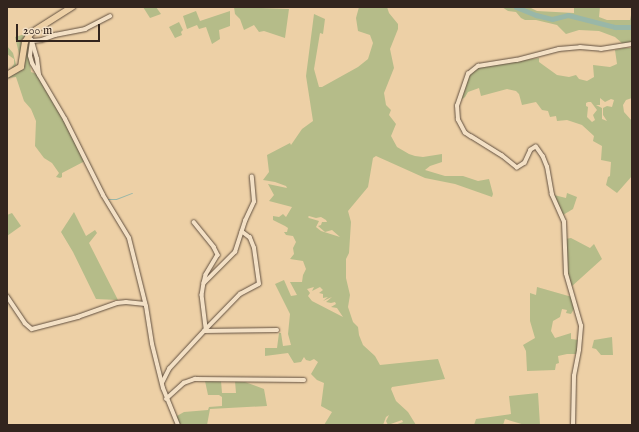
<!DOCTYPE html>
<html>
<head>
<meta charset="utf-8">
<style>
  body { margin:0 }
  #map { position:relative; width:639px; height:432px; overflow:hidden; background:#edd0a6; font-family:"IM FELL English",serif }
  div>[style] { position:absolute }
  .green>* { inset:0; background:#b5bc89 }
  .stream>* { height:1px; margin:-0.5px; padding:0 0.5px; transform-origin:0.5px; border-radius:0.5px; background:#99b7a8 }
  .river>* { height:5px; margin:-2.5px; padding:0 2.5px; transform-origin:2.5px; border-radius:2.5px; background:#99b7a8 }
  .roads { filter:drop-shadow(0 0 1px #625040) drop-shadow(0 0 1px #625040) }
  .minor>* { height:3.5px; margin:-1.75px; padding:0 1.75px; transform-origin:1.75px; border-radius:1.75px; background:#f3e0c5 }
  .tertiary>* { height:4px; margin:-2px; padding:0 2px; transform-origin:2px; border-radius:2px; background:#f3e0c5 }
  .primary>* { height:5.5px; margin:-2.75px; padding:0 2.75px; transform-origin:2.75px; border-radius:2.75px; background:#edd0a6 }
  span { translate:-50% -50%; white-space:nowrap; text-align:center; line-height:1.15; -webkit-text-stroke:4px #f3e0c5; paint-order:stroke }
  .frame { position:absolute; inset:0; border:8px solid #33251e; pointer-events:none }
  .scale { position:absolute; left:16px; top:24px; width:84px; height:18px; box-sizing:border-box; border:2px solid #33251e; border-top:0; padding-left:5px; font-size:12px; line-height:14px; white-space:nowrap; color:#33251e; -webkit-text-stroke:3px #f3e0c5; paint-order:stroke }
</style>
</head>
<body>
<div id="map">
  <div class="green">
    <i style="clip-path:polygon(143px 7px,156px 7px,161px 14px,150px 18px)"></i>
    <i style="clip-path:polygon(234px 7px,289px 9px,285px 38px,264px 31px,259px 32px,254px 25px,244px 30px,240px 19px,235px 14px)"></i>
    <i style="clip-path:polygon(evenodd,359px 7px,387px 7px,389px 13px,398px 24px,398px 29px,390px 49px,394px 68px,384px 93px,386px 105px,391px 110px,389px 115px,396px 124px,391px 136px,397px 147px,409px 154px,415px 156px,423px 157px,442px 154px,442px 162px,430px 166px,425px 170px,445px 176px,463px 176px,478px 181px,489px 179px,493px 194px,492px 197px,455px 184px,425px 178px,376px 156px,373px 158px,368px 187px,348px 211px,351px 222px,349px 253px,346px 259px,346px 278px,350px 295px,348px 307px,353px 322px,358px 327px,359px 335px,363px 345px,375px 356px,380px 365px,438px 359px,445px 379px,392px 387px,391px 389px,396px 401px,408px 412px,416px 425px,395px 425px,403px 422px,402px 420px,388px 425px,386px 421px,389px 415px,386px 417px,383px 425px,324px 425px,332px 412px,321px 406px,324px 383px,317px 380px,311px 374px,318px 362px,314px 359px,310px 361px,306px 360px,304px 357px,301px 362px,294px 363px,288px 353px,265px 356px,265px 348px,277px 348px,279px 333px,281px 333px,283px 346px,291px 345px,288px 334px,290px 314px,275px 284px,284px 280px,291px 296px,297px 295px,290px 282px,302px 282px,303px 275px,306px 269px,303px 261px,290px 259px,294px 254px,293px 248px,296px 242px,293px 236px,286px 235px,284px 232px,287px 232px,288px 228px,285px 226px,273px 220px,273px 216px,279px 217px,283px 214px,286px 217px,292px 207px,269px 201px,274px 195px,268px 184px,287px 188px,286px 186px,275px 182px,263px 180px,269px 172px,267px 155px,290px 143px,291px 145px,302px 129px,313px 121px,306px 76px,314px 14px,325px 19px,323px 34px,320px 33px,314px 69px,319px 87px,322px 87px,358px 67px,368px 59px,373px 43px,370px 35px,358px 31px,356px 18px,359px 7px,309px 216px,316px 218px,321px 217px,326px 220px,327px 222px,322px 222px,321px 225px,318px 226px,325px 232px,332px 230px,340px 237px,321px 231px,316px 227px,319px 221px,309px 218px,308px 217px,309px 216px,359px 7px,314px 287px,312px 291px,320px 287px,323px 290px,319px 293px,323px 294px,323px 298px,328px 297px,323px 301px,332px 297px,326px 302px,331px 303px,335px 302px,336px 304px,331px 307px,337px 308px,343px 317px,312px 301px,308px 296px,310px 293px,307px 289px,314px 287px)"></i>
    <i style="clip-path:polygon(502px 7px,529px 7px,537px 11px,574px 13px,574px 7px,600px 7px,599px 17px,607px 20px,630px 20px,632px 10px,632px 43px,623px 44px,615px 37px,599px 31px,579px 30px,566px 34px,557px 25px,536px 20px,525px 20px,521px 18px,516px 12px,508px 11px)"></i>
    <i style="clip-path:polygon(196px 11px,200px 21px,230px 11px,230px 26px,219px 30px,220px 39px,212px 44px,206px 27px,199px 29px,197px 25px,187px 29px,183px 16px)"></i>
    <i style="clip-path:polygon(179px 22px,183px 30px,181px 32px,182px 35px,175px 38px,169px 27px)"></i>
    <i style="clip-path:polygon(28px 33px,22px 64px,17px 69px,7px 74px,14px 64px,14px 59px,7px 54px,7px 46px,13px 53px,17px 68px,21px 62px,15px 37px)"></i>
    <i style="clip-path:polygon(30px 42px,29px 54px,31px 72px,37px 74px,63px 118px,85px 161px,62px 173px,62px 177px,60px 178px,56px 177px,59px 173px,52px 163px,44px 158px,35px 146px,36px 121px,31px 109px,24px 101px,16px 77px,8px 78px,24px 67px,28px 44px)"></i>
    <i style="clip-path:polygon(evenodd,624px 48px,632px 48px,632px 98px,626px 100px,623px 105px,624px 112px,632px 121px,632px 176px,617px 193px,606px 185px,608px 177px,610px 176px,611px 162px,601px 160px,602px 146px,593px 141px,594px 136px,582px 125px,567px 120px,557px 121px,556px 116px,550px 117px,548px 111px,542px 110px,536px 102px,522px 105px,519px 94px,516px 91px,507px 89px,481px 96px,479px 88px,468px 92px,465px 97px,461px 100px,468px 75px,472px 71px,481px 66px,539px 58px,539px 62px,557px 75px,569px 77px,576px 75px,579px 79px,587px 81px,594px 77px,593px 65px,610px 67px,617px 64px,615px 50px,624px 48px,600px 98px,605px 102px,611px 99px,614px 100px,612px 107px,607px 106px,603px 108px,603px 115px,607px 121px,602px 119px,602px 108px,596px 105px,600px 105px,600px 98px,624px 48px,588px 102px,591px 102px,597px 110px,593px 115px,595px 120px,592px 122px,587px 117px,588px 107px,586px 106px,586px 103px,588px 102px)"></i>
    <i style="clip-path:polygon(567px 193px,577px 197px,573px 209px,563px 215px,554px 195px,566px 198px)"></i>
    <i style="clip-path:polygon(74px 212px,86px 236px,95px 230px,97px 233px,89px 243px,118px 300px,96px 299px,73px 252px,61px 232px)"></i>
    <i style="clip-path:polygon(12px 213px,21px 226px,7px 236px,7px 215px)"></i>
    <i style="clip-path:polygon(571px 238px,590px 248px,594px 244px,602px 259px,571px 287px,567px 271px,565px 239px)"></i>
    <i style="clip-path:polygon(537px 287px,572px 297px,575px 307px,571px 314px,566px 313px,567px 310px,562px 309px,560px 317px,553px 321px,551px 331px,555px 338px,571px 333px,571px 339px,579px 340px,577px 354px,567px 354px,558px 356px,559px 363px,556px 364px,555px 370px,527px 371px,526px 351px,523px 345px,535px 338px,530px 321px,530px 293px,536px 295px)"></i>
    <i style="clip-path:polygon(612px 337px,613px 355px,601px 355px,596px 349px,592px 348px,594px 340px)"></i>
    <i style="clip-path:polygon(205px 381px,221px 381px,222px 393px,236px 393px,235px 381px,245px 382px,264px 389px,267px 406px,210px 409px,207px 425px,180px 425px,175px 417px,184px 412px,208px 410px,209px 407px,222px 406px,222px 397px,219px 395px,208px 395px)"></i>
    <i style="clip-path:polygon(538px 393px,540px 425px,525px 425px,505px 419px,503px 425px,474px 425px,476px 419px,511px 414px,509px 396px)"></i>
  </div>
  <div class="stream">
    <i style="left:108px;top:199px;width:8px"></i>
    <i style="left:116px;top:199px;width:17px;rotate:-21deg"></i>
  </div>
  <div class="river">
    <i style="left:516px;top:7px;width:22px;rotate:22deg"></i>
    <i style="left:536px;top:15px;width:16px;rotate:14deg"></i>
    <i style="left:552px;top:19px;width:16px;rotate:-14deg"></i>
    <i style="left:568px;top:15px;width:49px;rotate:14.3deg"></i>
    <i style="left:615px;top:27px;width:17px"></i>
  </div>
  <div class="roads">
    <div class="minor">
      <i style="left:39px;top:75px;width:16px;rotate:-97deg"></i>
      <i style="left:37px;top:59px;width:19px;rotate:-106deg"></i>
      <i style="left:32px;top:41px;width:10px;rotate:-6deg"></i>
      <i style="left:42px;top:40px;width:14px;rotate:-21deg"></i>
      <i style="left:55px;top:35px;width:31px;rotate:-11deg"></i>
      <i style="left:85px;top:29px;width:28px;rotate:-27deg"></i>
      <i style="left:194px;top:222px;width:32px;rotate:51deg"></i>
      <i style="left:214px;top:247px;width:9px;rotate:63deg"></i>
      <i style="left:218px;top:255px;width:23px;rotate:121deg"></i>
      <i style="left:206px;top:275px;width:8px;rotate:104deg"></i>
      <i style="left:204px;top:283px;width:12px;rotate:99deg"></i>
      <i style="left:202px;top:295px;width:34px;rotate:83deg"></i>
      <i style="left:204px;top:283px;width:44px;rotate:-45deg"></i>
      <i style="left:235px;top:252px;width:33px;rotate:-72deg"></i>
      <i style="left:245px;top:221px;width:21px;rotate:-65deg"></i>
      <i style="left:254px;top:202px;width:25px;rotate:-95deg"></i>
      <i style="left:7px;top:296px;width:32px;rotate:56deg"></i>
      <i style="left:25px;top:323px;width:9px;rotate:41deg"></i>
      <i style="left:32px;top:329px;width:48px;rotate:-14.6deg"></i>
      <i style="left:78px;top:317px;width:41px;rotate:-19.7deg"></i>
      <i style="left:117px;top:303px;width:9px;rotate:-6deg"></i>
      <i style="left:126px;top:302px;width:19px;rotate:6deg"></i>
      <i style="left:204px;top:331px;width:73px;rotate:-0.8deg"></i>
      <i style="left:162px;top:383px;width:16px;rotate:-63deg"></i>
      <i style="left:169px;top:369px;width:54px;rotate:-47.2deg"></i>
      <i style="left:206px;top:329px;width:49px;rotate:-45.8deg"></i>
      <i style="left:240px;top:294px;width:21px;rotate:-28deg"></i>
      <i style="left:259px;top:284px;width:36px;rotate:-98deg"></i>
      <i style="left:254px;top:248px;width:11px;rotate:-112deg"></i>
      <i style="left:250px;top:238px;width:10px;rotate:-143deg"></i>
      <i style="left:166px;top:399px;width:24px;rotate:-42deg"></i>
      <i style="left:184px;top:383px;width:12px;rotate:-20deg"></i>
      <i style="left:195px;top:379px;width:109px;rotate:0.5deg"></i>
      <i style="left:573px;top:425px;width:49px;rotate:-88.8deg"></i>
      <i style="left:574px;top:376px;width:26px;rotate:-79deg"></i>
      <i style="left:579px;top:350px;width:24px;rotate:-85deg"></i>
      <i style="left:581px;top:326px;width:54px;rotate:-106.1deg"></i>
      <i style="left:566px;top:274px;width:52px;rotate:-92.2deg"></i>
      <i style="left:564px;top:222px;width:30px;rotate:-114deg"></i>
      <i style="left:552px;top:195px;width:28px;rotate:-100deg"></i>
      <i style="left:547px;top:167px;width:11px;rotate:-112deg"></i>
      <i style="left:543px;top:157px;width:12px;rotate:-125deg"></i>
      <i style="left:536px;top:147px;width:6px;rotate:149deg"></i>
      <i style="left:531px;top:150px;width:14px;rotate:115deg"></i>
      <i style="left:525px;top:163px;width:9px;rotate:148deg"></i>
      <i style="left:517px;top:168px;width:19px;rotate:-141deg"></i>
      <i style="left:502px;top:156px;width:36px;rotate:-148deg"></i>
      <i style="left:471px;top:137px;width:7px;rotate:-146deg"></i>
      <i style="left:465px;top:133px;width:15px;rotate:-118deg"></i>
      <i style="left:458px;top:120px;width:14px;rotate:-94deg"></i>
      <i style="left:457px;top:106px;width:34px;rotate:-71deg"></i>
      <i style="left:468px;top:74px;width:13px;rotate:-39deg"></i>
      <i style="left:478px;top:66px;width:39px;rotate:-9deg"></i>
      <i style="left:517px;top:60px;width:43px;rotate:-14.7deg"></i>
      <i style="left:559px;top:49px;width:21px;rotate:-5deg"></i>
      <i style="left:580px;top:47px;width:21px;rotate:5deg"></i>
      <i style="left:601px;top:49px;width:31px;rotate:-9deg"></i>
    </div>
    <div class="tertiary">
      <i style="left:28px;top:36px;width:6px;rotate:51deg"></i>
      <i style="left:32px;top:41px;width:15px;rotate:98deg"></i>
      <i style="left:30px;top:56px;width:7px;rotate:74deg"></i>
      <i style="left:32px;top:63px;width:65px;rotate:59.5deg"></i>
      <i style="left:65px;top:119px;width:85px;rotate:63.4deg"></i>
      <i style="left:103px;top:195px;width:50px;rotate:58.8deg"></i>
      <i style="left:129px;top:238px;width:70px;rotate:76deg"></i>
      <i style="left:146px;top:306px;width:38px;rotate:81deg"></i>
      <i style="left:152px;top:344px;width:45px;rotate:76deg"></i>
      <i style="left:163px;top:388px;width:40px;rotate:68deg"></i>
    </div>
    <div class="primary">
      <i style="left:7px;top:75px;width:16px;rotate:-30deg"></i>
      <i style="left:21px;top:67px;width:25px;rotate:-81deg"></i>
      <i style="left:25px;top:42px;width:11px;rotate:-56deg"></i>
      <i style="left:31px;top:33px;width:49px;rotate:-32.4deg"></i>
    </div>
  </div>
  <div class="frame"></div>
  <div class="scale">200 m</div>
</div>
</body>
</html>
